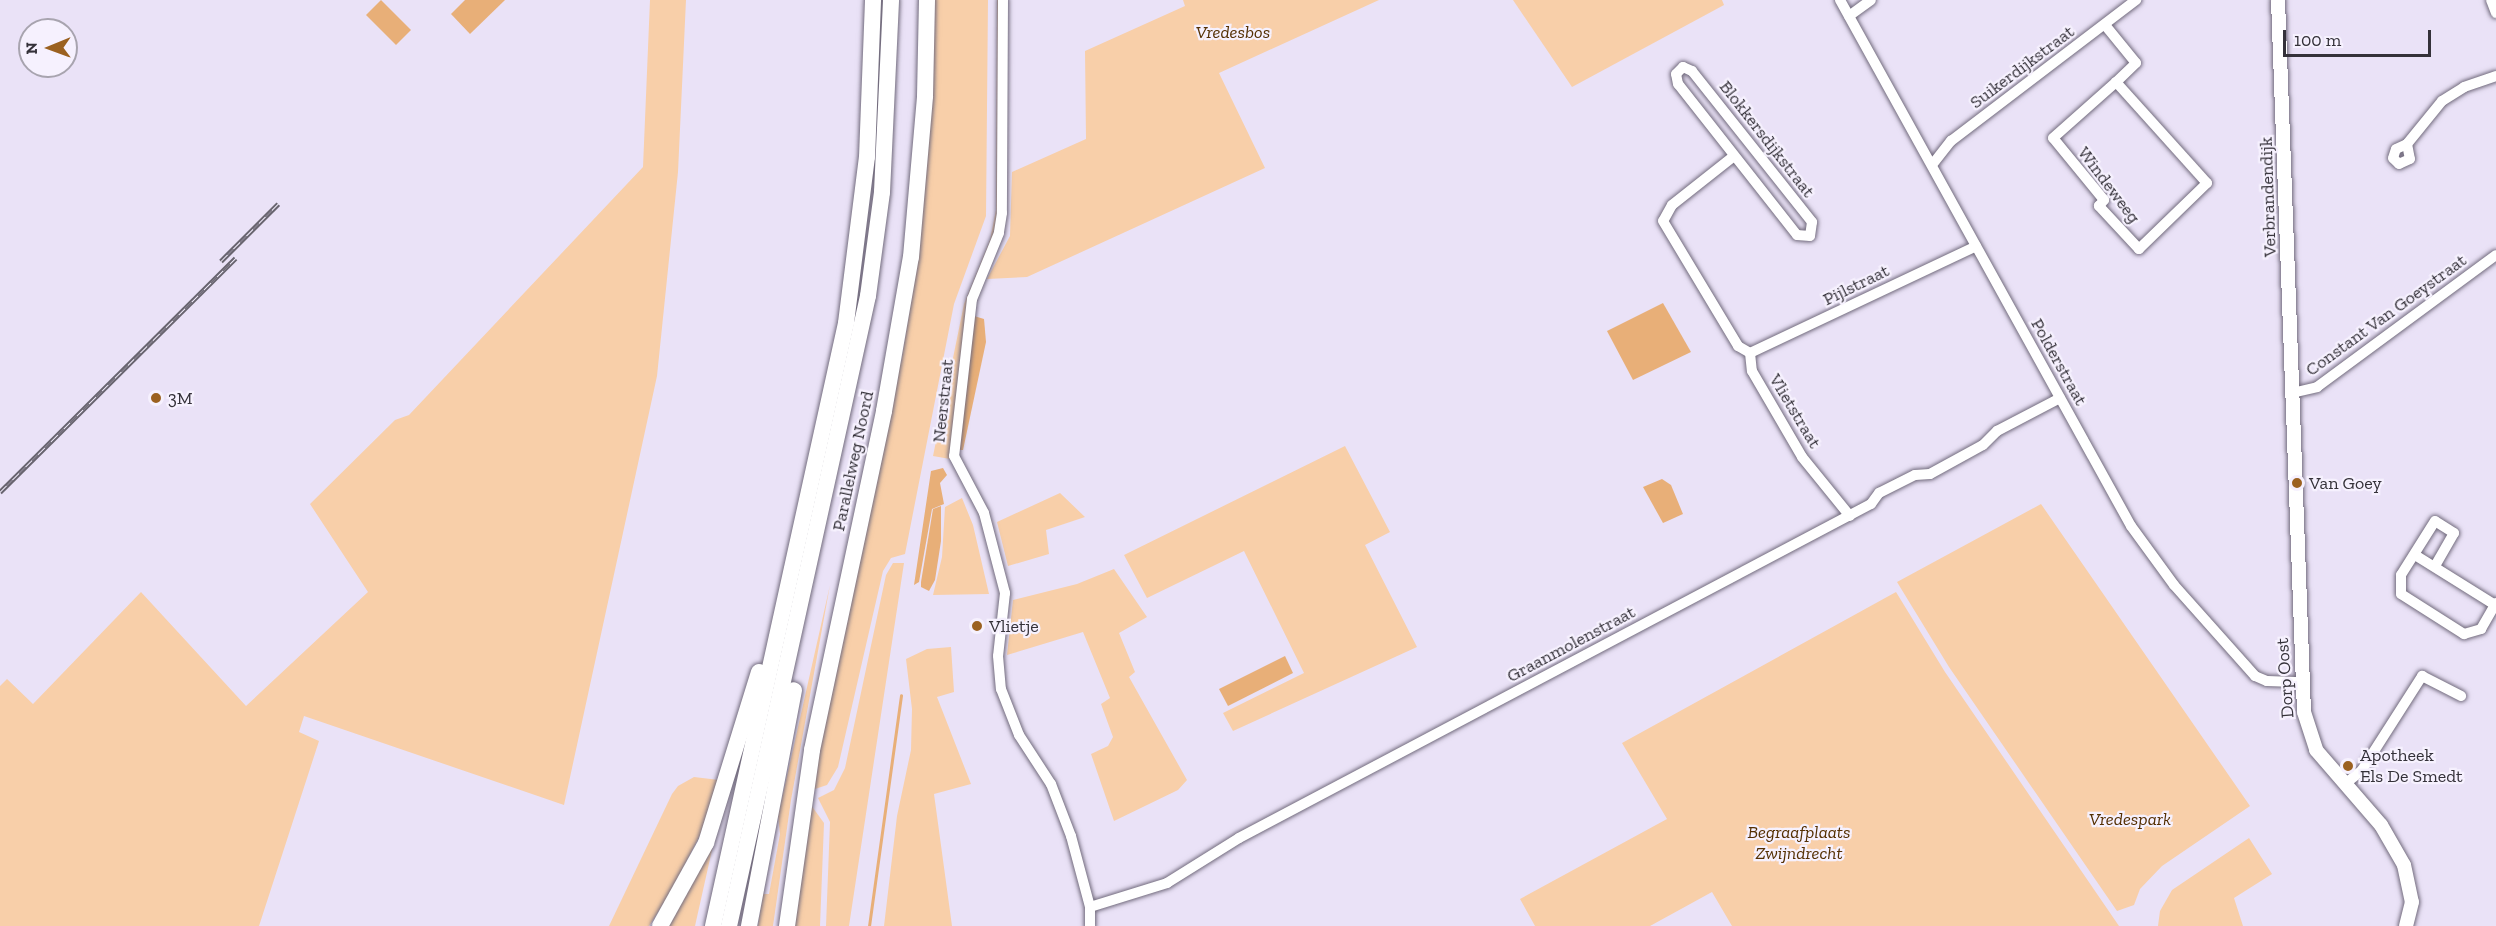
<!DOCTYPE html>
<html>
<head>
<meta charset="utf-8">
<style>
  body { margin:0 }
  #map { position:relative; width:2496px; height:926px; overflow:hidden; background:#eae2f7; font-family:"Zilla Slab",serif }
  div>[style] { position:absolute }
  .green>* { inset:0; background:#f8cfa9 }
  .water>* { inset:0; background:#e8af78 }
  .stream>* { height:3px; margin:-1.5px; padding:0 1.5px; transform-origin:1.5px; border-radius:1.5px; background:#e8af78 }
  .roads { filter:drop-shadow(0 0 2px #726b7d) drop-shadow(0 0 2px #726b7d) }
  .minor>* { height:10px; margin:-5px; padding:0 5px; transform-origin:5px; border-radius:5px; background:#fff }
  .major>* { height:14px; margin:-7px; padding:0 7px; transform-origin:7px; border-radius:7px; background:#fff }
  .highway>* { height:16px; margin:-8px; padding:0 8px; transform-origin:8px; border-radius:8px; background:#fff }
  .rail>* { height:5px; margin-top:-2.5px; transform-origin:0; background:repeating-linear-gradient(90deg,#f6f1fe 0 9px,#68646f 0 18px); box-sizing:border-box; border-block:2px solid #68646f }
  .dots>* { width:16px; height:16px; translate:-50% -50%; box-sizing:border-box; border:3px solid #f6f1fe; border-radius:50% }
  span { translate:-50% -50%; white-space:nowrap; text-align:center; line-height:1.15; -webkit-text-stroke:4.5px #f6f1fe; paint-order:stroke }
  .park-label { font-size:18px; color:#542f02; font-style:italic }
  .street-label { font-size:18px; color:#343139 }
  .poi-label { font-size:18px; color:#343139 }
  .left { translate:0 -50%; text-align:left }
  .north { position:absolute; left:18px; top:18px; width:60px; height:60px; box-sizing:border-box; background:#f6f1fe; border:2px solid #a8a4af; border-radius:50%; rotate:269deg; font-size:16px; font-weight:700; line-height:24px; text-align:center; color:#343139 }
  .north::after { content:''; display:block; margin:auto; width:21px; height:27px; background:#9b6120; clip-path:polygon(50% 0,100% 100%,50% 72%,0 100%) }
  .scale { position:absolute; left:2283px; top:30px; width:148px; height:27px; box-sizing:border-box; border:3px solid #343139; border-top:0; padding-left:8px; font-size:18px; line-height:21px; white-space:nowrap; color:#343139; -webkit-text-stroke:4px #f6f1fe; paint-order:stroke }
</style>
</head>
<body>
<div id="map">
  <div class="green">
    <i style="clip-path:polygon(650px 0,686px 0,678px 172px,657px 376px,564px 805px,304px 716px,299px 732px,319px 741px,259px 926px,0 926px,0 686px,7px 679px,33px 704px,141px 592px,246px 706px,368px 592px,310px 504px,395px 420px,409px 415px,643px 167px)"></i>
    <i style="clip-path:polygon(930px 0,988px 0,986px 216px,954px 304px,905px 554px,891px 558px,883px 571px,838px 767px,827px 785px,809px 791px,898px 363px,901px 363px,912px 296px)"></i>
    <i style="clip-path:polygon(997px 0,1000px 0,997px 226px,971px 288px,950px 459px,933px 456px,964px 304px,990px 240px,996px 210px)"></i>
    <i style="clip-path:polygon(1183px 0,1379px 0,1219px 73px,1265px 168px,1027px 277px,987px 279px,1010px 236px,1012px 172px,1086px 139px,1085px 51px,1185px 6px)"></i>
    <i style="clip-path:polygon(1513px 0,1722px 0,1724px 5px,1572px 87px)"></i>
    <i style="clip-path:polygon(1345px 446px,1390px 532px,1365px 545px,1417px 647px,1233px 731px,1223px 713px,1304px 673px,1244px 551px,1147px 598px,1124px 555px)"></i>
    <i style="clip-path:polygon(1060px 493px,1085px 517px,1046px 530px,1049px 554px,1008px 566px,997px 522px)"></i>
    <i style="clip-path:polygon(962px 498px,973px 525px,989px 594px,933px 595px,942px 557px,945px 507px)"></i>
    <i style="clip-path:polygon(2041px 504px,2250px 806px,2162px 866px,2140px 889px,2134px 905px,2117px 911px,1949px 667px,1897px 582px)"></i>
    <i style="clip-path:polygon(893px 563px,904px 563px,849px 926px,826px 926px,830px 822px,818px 798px,834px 790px,845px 768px,886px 575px)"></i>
    <i style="clip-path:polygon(1114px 569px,1147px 617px,1119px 633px,1135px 672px,1129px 677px,1187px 780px,1178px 790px,1114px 821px,1091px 754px,1108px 746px,1113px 737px,1101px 704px,1110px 698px,1083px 632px,1007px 655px,1013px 600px,1077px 584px)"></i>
    <i style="clip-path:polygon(830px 585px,791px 800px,773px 926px,758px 926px,763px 894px,769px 894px,780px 834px,778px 816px)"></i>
    <i style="clip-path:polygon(1896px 592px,1945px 672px,2119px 926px,1732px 926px,1712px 892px,1650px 926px,1535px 926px,1520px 899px,1667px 819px,1622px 743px)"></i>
    <i style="clip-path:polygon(951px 647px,954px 692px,937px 697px,971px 784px,934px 794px,952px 926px,884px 926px,897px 816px,911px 750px,912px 709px,906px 659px,927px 649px)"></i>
    <i style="clip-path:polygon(694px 777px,719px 780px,700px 835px,669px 895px,649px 926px,609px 926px,672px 794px,678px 786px)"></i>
    <i style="clip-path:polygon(808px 801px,824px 823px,820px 926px,791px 926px)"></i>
    <i style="clip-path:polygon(2249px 838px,2272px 874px,2234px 898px,2243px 926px,2158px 926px,2160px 911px,2172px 890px)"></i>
    <i style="clip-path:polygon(714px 841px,695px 926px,666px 926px)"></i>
  </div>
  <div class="water">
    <i style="clip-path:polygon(381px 0,411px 30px,396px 45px,366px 15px)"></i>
    <i style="clip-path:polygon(465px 0,505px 0,470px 34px,451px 14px)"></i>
    <i style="clip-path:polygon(1663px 303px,1691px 352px,1633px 380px,1607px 331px)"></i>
    <i style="clip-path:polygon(974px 316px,984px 319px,986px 342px,963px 450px,959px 450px)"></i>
    <i style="clip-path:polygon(943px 468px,947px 475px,940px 483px,944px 504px,932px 509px,919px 582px,914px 585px,931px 471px)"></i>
    <i style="clip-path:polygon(1662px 479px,1671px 485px,1683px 514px,1663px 523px,1643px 487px)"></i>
    <i style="clip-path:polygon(941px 506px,941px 541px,935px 580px,929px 591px,921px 587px,921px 582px,933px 509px)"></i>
    <i style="clip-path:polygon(1285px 656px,1293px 673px,1228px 706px,1219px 689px)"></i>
  </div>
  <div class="stream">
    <i style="left:869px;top:926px;width:233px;rotate:-82.1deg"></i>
  </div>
  <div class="roads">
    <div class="minor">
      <i style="left:1003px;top:0;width:213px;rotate:90.3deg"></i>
      <i style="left:1002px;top:213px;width:20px;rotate:99deg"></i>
      <i style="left:999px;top:233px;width:71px;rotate:112.2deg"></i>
      <i style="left:972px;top:299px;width:158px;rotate:96.5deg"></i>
      <i style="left:954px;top:456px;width:64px;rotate:62.2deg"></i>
      <i style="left:984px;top:513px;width:83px;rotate:75.3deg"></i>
      <i style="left:1005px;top:593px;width:63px;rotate:96.3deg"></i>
      <i style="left:998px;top:656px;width:33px;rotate:85deg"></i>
      <i style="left:1001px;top:689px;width:49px;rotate:68.6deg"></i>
      <i style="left:1019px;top:735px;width:59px;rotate:56.9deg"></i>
      <i style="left:1051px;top:784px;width:56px;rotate:69deg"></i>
      <i style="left:1071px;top:836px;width:73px;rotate:75deg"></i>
      <i style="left:1090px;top:907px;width:19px;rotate:90deg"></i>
      <i style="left:1840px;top:0;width:601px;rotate:61.05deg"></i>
      <i style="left:2131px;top:526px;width:73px;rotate:53.9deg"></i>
      <i style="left:2174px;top:585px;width:122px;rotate:48.3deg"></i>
      <i style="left:2255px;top:676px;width:13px;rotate:23deg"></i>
      <i style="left:2267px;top:681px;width:35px;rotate:2deg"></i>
      <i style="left:2491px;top:0;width:14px;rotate:69deg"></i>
      <i style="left:1849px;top:16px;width:27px;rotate:-36deg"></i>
      <i style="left:2105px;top:25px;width:49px;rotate:50.8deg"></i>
      <i style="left:2136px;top:63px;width:28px;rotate:136deg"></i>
      <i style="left:2116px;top:82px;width:136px;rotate:48deg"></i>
      <i style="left:2207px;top:183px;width:95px;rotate:135.9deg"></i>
      <i style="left:2139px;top:249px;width:59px;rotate:-132.9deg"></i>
      <i style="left:2099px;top:206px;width:8px;rotate:-50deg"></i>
      <i style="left:2104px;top:200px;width:80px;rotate:-129.4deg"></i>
      <i style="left:2053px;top:138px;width:84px;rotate:-41.6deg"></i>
      <i style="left:1683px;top:67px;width:10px;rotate:24deg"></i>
      <i style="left:1692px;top:71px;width:193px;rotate:51.5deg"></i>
      <i style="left:1812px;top:222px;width:14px;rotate:98deg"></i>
      <i style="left:1810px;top:236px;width:13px;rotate:-176deg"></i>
      <i style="left:1797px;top:235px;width:192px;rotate:-128.2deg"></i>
      <i style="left:1678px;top:84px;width:10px;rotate:-101deg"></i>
      <i style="left:1676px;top:74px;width:10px;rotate:-45deg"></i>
      <i style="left:2407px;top:144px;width:15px;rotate:79deg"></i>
      <i style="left:2410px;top:159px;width:12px;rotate:156deg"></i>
      <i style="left:2399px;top:164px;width:8px;rotate:-135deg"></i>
      <i style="left:2393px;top:158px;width:9px;rotate:-72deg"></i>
      <i style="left:2396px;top:149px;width:12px;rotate:-24deg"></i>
      <i style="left:2407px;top:144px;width:55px;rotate:-50.9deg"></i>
      <i style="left:2442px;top:101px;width:26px;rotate:-32deg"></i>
      <i style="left:2464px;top:87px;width:34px;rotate:-19deg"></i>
      <i style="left:1734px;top:156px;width:79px;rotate:141.7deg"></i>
      <i style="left:1672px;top:205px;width:18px;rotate:119deg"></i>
      <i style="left:1663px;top:221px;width:146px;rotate:59deg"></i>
      <i style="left:1738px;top:346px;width:14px;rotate:30deg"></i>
      <i style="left:1932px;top:165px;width:31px;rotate:-52deg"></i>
      <i style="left:1951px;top:141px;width:233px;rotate:-37.3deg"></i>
      <i style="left:1750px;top:353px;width:250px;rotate:-25.3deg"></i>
      <i style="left:1750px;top:353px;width:18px;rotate:84deg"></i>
      <i style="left:1752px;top:371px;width:99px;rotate:59.8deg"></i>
      <i style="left:1802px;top:457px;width:76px;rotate:50.9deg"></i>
      <i style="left:2292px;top:393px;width:26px;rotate:-13deg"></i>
      <i style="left:2317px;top:387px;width:222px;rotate:-36.4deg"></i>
      <i style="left:2415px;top:555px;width:94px;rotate:32deg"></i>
      <i style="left:2435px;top:566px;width:38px;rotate:-60deg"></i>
      <i style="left:2454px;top:533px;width:22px;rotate:-148deg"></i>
      <i style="left:2435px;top:521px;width:64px;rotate:122.2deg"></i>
      <i style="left:2401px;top:575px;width:19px;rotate:90deg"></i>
      <i style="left:2401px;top:594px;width:75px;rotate:32.4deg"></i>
      <i style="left:2464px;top:634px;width:18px;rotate:-16deg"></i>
      <i style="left:2481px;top:629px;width:30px;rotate:-60deg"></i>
      <i style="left:2345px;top:784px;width:22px;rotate:-39deg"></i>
      <i style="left:2362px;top:770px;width:112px;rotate:-57.4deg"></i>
      <i style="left:2422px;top:676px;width:44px;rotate:27.1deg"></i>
      <i style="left:1090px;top:907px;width:81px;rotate:-17.3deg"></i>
      <i style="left:1167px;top:883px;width:85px;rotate:-32deg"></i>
      <i style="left:1239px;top:838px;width:715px;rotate:-27.86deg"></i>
      <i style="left:1871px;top:504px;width:14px;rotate:-54deg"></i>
      <i style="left:1879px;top:493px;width:40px;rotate:-26.6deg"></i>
      <i style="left:1915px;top:475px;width:15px;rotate:-4deg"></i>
      <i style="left:1930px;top:474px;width:60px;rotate:-28.7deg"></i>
      <i style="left:1983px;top:445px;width:20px;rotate:-45deg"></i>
      <i style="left:1997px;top:431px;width:71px;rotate:-27.6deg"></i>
    </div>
    <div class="major">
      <i style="left:2278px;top:0;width:712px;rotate:87.91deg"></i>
      <i style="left:2304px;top:712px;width:40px;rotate:72deg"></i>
      <i style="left:2316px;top:750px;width:99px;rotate:49.1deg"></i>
      <i style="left:2381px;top:825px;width:46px;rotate:60.1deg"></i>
      <i style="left:2404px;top:865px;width:38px;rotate:78deg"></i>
      <i style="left:2412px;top:902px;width:25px;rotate:104deg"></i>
    </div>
    <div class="highway">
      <i style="left:660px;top:926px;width:95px;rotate:-61deg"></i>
      <i style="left:706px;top:843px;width:179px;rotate:-72.8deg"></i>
      <i style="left:713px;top:926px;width:617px;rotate:-77.56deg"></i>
      <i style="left:846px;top:323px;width:167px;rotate:-82.8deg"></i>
      <i style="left:867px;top:157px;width:157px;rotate:-87.8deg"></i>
      <i style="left:729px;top:926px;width:645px;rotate:-77.56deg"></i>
      <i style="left:868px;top:296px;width:105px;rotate:-82.3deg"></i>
      <i style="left:882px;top:192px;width:192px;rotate:-87.3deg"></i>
      <i style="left:749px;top:926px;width:240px;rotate:-79.2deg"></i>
      <i style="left:787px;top:926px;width:178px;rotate:-81.9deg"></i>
      <i style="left:812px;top:750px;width:347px;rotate:-78deg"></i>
      <i style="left:884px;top:411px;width:156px;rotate:-80.1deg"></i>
      <i style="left:911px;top:257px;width:162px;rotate:-85deg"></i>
      <i style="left:925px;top:96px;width:96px;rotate:-88.8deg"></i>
    </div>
  </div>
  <div class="rail">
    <i style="left:221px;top:261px;width:81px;rotate:-45deg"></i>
    <i style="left:0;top:492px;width:332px;rotate:-44.8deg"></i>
  </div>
  <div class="dots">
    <i style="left:156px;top:398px;background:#9b6120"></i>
    <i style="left:2297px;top:483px;background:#9b6120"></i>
    <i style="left:977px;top:626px;background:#9b6120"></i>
    <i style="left:2348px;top:766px;background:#9b6120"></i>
  </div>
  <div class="park-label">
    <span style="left:1233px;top:32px">Vredesbos</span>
    <span style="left:2130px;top:819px">Vredespark</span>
    <span style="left:1799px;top:843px">Begraafplaats<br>Zwijndrecht</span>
  </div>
  <div class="street-label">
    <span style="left:2022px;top:67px;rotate:-37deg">Suikerdijkstraat</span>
    <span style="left:1767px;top:139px;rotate:52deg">Blokkersdijkstraat</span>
    <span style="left:2109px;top:185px;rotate:53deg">Windeweeg</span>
    <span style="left:2268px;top:197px;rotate:-92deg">Verbrandendijk</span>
    <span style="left:1856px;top:285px;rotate:-26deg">Pijlstraat</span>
    <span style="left:2386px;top:315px;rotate:-36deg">Constant Van Goeystraat</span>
    <span style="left:2059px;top:362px;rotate:61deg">Polderstraat</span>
    <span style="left:943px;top:401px;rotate:-84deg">Neerstraat</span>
    <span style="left:1795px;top:411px;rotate:59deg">Vlietstraat</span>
    <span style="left:853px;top:461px;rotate:-78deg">Parallelweg Noord</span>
    <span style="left:1571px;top:644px;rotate:-28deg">Graanmolenstraat</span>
    <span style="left:2285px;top:678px;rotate:-94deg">Dorp Oost</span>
  </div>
  <div class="poi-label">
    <span class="left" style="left:168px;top:398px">3M</span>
    <span class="left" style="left:2309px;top:483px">Van Goey</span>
    <span class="left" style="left:989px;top:626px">Vlietje</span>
    <span class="left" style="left:2360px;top:766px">Apotheek<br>Els De Smedt</span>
  </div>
  <div class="north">N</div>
  <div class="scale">100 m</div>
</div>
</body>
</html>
